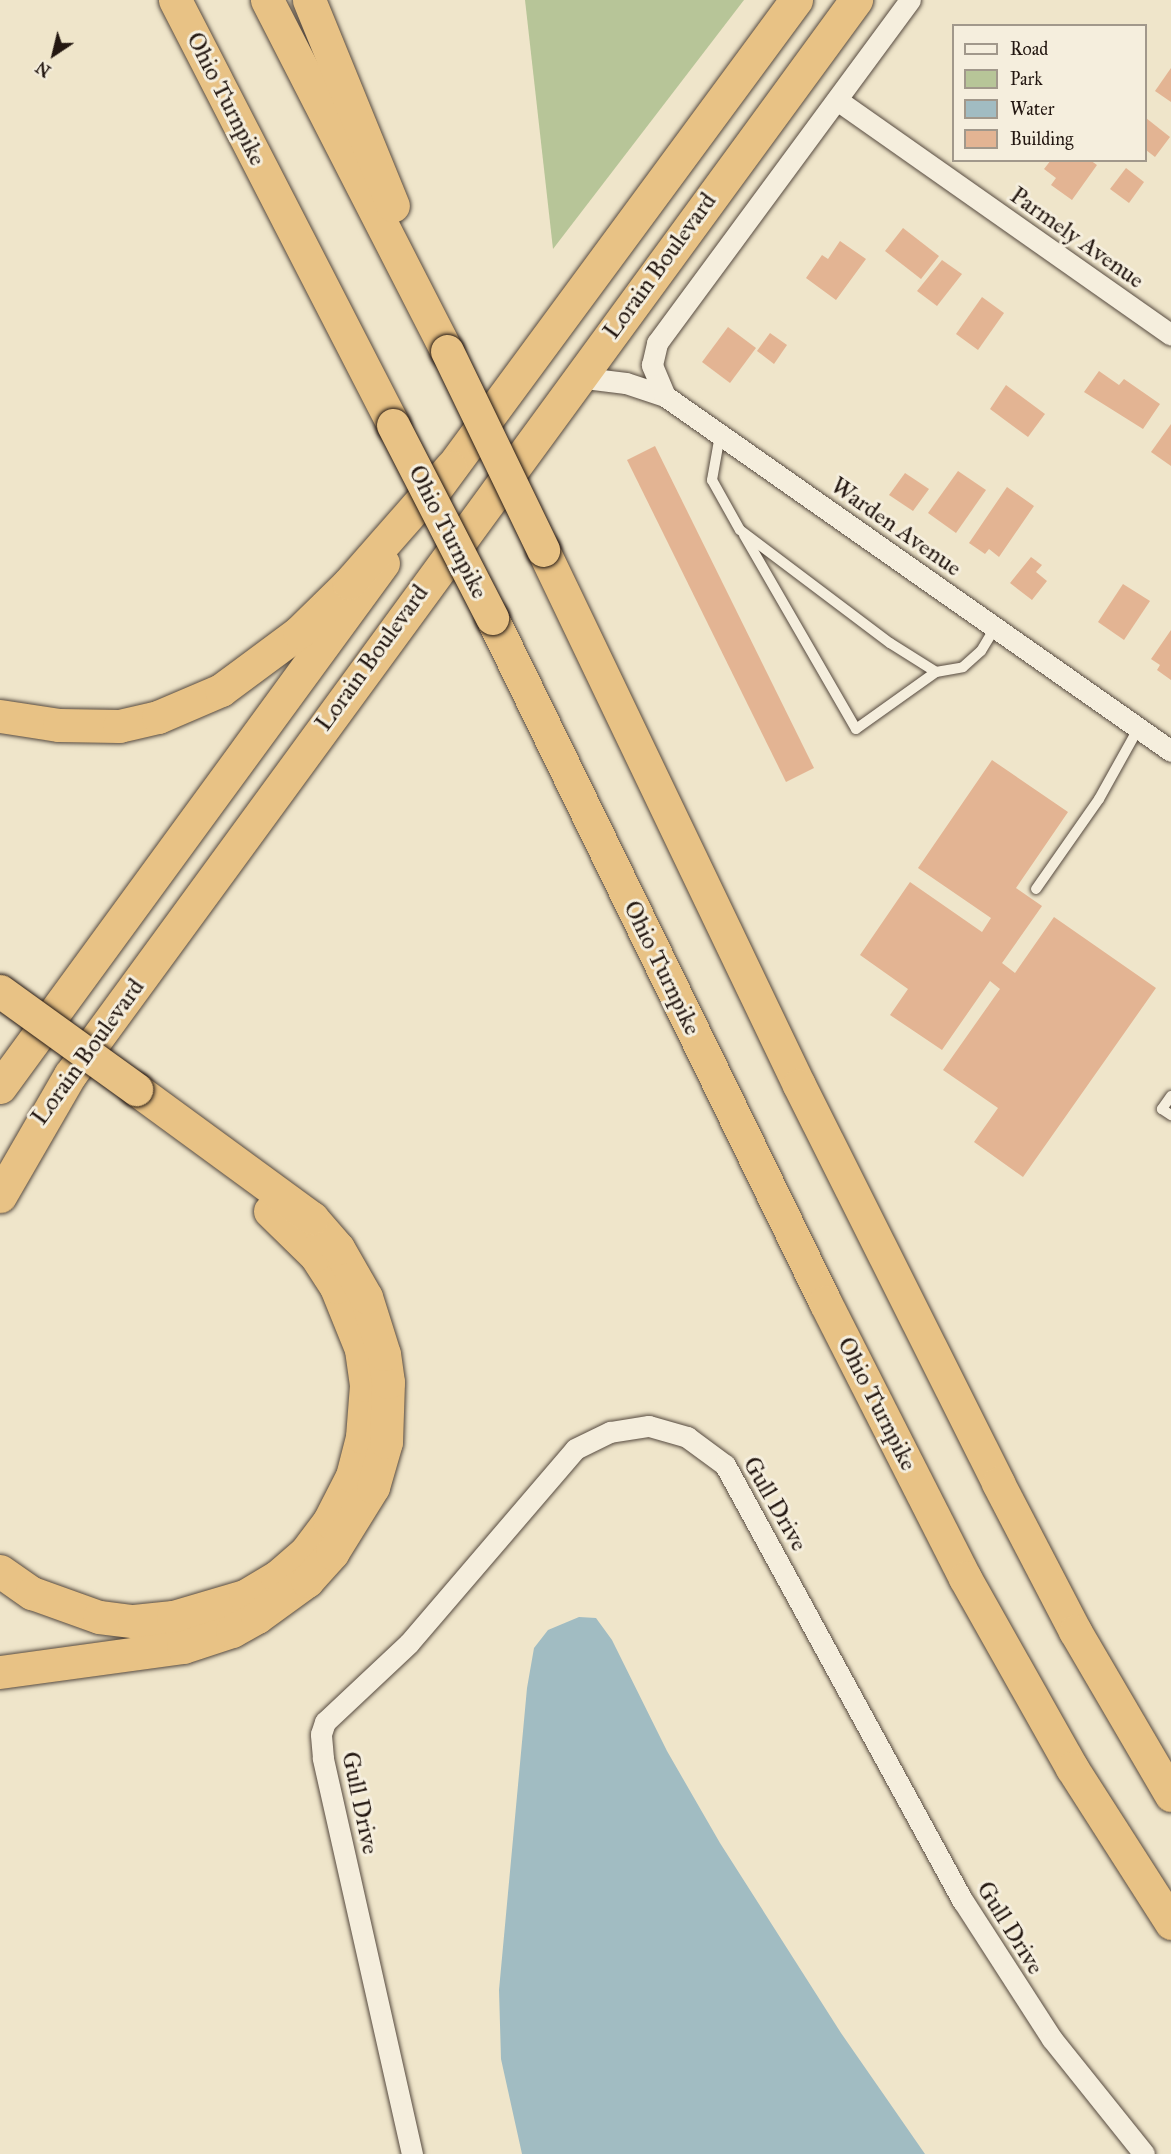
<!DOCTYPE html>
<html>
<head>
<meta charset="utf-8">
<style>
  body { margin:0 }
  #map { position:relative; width:1171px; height:2154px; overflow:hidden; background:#efe5ca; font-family:"IM FELL Great Primer",serif }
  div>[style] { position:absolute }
  .green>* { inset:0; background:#b7c598 }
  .water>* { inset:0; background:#a1bcc2 }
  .building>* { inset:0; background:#e3b493 }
  .roads { filter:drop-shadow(0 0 2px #564a3f) drop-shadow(0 0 2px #564a3f) }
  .service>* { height:10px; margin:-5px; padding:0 5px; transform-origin:5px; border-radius:5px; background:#f5eedd }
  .minor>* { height:21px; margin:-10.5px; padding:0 10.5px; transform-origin:10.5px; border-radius:10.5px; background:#f5eedd }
  .trunk>* { height:33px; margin:-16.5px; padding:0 16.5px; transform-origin:16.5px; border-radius:16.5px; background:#e8c285 }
  .motorway>* { height:33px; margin:-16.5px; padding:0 16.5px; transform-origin:16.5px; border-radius:16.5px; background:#e8c285 }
  .bridges { filter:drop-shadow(0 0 2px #231711) drop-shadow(0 0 2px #231711) }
  .motorway-bridge>* { height:33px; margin:-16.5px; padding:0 16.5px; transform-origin:16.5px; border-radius:16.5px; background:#e8c285 }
  span { translate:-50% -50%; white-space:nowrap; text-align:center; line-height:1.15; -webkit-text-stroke:6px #f5eedd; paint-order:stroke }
  .street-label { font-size:24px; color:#231711 }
  .legend { position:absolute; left:952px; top:24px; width:195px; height:138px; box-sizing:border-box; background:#f5eedd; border:2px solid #a1988b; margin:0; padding:8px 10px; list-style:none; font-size:18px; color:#231711 }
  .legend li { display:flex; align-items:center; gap:12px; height:30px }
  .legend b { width:30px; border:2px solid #a1988b }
  .north { position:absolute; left:24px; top:24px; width:60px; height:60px; -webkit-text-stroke:4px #f5eedd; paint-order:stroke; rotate:215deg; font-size:16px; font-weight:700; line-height:24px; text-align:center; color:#231711 }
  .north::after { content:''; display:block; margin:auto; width:21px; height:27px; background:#231711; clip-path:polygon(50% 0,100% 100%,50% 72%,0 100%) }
</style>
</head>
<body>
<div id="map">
  <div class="green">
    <i style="clip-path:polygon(525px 0,744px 0,553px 249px)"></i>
  </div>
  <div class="water">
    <i style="clip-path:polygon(579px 1617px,596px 1618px,612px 1640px,667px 1751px,720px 1843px,841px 2033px,925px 2154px,522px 2154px,501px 2059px,499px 1990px,527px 1688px,534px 1648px,548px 1630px)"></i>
  </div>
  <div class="building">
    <i style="clip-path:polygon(1171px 68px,1171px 102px,1155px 91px)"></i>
    <i style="clip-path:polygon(1146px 118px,1170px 137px,1155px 157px,1146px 150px)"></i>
    <i style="clip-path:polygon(1051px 160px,1090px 160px,1097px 165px,1072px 200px,1051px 185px,1056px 178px,1044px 169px)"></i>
    <i style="clip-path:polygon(1126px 168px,1144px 182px,1129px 203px,1110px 189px)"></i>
    <i style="clip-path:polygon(903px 228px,939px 256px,921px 279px,885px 251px)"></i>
    <i style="clip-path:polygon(840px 241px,866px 259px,836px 300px,806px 278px,822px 255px,828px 259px)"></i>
    <i style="clip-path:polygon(942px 260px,962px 274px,937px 306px,917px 291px)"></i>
    <i style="clip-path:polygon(982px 297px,1004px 313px,978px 350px,956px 334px)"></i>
    <i style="clip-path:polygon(728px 327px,756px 348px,730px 383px,702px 362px)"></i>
    <i style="clip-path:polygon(770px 333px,787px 345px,774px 364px,757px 351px)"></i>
    <i style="clip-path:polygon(1099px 371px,1119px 385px,1124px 379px,1160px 404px,1143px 429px,1084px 392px)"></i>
    <i style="clip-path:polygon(1006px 385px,1045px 414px,1028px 437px,990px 409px)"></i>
    <i style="clip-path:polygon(1171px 424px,1171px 466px,1151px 452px)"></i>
    <i style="clip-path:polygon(655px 446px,814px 768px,786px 782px,627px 460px)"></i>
    <i style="clip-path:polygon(958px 471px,986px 490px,956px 533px,928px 513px)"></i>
    <i style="clip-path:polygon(905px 473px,929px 489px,913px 511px,889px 495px)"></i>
    <i style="clip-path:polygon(1007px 487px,1034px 506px,999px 557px,989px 549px,985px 554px,969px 543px)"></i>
    <i style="clip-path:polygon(1031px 557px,1042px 565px,1036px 572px,1047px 581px,1032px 600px,1010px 583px)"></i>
    <i style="clip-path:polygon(1123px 584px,1150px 601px,1124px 640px,1098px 622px)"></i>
    <i style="clip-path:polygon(1171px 630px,1171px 680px,1157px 670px,1160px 665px,1151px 659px)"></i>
    <i style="clip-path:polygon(992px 760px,1068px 812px,1016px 888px,1042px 906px,1002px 963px,1015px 973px,1054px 917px,1156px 988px,1023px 1177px,974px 1142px,998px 1108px,943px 1070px,1000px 989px,990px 981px,942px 1050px,890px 1015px,908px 989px,860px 955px,910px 882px,982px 932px,991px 918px,918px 868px)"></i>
  </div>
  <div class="roads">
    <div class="service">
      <i style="left:720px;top:435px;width:46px;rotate:100.1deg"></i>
      <i style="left:712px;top:480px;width:57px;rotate:60.8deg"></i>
      <i style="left:740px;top:530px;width:188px;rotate:37deg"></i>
      <i style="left:890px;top:643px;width:54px;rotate:32.2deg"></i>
      <i style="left:936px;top:672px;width:27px;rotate:-10deg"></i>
      <i style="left:963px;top:667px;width:24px;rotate:-42deg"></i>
      <i style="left:981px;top:651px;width:27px;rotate:-59deg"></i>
      <i style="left:744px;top:535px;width:224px;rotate:60deg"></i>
      <i style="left:856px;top:729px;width:98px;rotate:-35.5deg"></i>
      <i style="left:1036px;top:889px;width:110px;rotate:-55deg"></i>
      <i style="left:1099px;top:799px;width:80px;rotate:-60.9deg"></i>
      <i style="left:1171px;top:1096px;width:16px;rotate:125deg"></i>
      <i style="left:1162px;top:1109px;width:11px;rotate:34deg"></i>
    </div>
    <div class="minor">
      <i style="left:837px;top:100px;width:408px;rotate:35.1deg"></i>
      <i style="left:577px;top:377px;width:49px;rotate:7deg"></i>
      <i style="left:626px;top:383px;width:41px;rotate:18.4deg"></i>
      <i style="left:665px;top:396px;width:618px;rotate:35.05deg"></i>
      <i style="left:665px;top:396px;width:34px;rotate:-113deg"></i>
      <i style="left:652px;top:365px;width:23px;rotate:-77deg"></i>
      <i style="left:657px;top:343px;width:426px;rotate:-53.6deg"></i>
      <i style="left:412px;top:2154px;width:406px;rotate:-102.7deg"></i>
      <i style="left:323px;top:1758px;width:24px;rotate:-95deg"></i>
      <i style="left:321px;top:1734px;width:13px;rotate:-72deg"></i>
      <i style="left:325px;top:1722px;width:115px;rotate:-43.2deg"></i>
      <i style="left:409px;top:1643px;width:255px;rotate:-49.4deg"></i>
      <i style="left:575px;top:1449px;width:39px;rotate:-26deg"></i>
      <i style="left:610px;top:1432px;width:39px;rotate:-9deg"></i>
      <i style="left:649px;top:1426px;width:40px;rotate:16deg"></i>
      <i style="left:687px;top:1437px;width:47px;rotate:36.4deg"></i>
      <i style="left:725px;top:1465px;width:497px;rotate:61.4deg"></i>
      <i style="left:963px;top:1901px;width:164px;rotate:57.2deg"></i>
      <i style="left:1052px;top:2039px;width:147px;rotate:51.3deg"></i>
    </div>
    <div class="trunk">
      <i style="left:434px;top:491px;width:610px;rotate:-53.6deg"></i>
      <i style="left:70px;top:1075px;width:1332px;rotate:-53.83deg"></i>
      <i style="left:0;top:1087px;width:649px;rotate:-53.84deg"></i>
    </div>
    <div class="motorway">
      <i style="left:175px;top:0;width:478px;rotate:62.8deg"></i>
      <i style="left:267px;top:0;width:394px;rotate:62.9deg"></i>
      <i style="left:309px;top:0;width:222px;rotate:67.8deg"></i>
      <i style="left:543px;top:550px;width:593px;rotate:64.43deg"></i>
      <i style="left:799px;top:1085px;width:445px;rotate:63.4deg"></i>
      <i style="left:998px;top:1483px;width:167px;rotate:62.5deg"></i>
      <i style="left:1075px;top:1631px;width:190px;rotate:59.7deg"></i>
      <i style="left:492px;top:618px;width:761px;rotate:64.04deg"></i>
      <i style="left:825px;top:1302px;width:309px;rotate:63.1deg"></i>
      <i style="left:965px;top:1578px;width:218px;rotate:60.6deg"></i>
      <i style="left:1072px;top:1768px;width:184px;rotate:57.4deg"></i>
      <i style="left:0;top:716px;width:60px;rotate:8.7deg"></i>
      <i style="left:59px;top:725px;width:60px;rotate:1deg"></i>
      <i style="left:119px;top:726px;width:40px;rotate:-13deg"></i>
      <i style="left:158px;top:717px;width:69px;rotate:-23.2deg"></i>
      <i style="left:221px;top:690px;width:97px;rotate:-36.6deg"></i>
      <i style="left:299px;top:632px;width:70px;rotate:-44.4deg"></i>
      <i style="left:349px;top:583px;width:154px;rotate:-48.7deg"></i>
      <i style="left:0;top:1196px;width:140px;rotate:-60deg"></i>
      <i style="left:0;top:1571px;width:39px;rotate:35deg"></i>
      <i style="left:32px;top:1593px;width:71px;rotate:19.7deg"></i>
      <i style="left:99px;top:1617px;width:35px;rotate:7deg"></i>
      <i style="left:134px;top:1621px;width:39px;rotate:-6deg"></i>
      <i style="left:173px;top:1617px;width:75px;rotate:-16.3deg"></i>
      <i style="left:245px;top:1596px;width:37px;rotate:-31deg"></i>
      <i style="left:277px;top:1577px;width:37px;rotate:-41deg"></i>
      <i style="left:305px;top:1553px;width:40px;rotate:-53deg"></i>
      <i style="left:329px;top:1521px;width:51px;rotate:-62.9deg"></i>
      <i style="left:352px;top:1476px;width:40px;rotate:-75.6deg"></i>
      <i style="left:362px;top:1437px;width:52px;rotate:-85.6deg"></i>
      <i style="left:366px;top:1385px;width:36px;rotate:-98deg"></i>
      <i style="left:361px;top:1349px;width:67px;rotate:-112deg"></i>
      <i style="left:336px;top:1287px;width:38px;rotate:-123deg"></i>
      <i style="left:315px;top:1255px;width:63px;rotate:-135.6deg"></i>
      <i style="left:0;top:1672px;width:185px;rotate:-7.8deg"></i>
      <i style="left:183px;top:1647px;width:52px;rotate:-18.1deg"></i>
      <i style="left:232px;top:1631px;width:29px;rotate:-29deg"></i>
      <i style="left:257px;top:1617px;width:62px;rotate:-35.8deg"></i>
      <i style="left:307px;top:1581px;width:38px;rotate:-48deg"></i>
      <i style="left:332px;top:1553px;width:78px;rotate:-58.2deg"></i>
      <i style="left:373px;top:1487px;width:47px;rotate:-73.9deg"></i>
      <i style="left:386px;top:1442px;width:60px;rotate:-88.1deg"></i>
      <i style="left:388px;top:1382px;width:28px;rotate:-98deg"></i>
      <i style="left:384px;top:1354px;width:60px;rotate:-107.5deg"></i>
      <i style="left:366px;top:1297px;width:56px;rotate:-119.7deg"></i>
      <i style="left:338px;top:1248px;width:40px;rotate:-131deg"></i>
      <i style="left:312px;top:1218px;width:218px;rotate:-143.8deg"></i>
    </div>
  </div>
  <div class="bridges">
    <div class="motorway-bridge">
      <i style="left:447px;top:351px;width:221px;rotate:64.2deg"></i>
      <i style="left:393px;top:425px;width:217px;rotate:62.8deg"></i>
      <i style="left:0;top:991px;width:168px;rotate:35.8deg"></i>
    </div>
  </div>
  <div class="street-label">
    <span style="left:226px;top:99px;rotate:63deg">Ohio Turnpike</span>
    <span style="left:1077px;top:238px;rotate:35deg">Parmely Avenue</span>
    <span style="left:660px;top:266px;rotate:-54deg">Lorain Boulevard</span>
    <span style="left:896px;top:527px;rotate:35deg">Warden Avenue</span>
    <span style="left:448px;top:532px;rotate:63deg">Ohio Turnpike</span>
    <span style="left:372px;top:658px;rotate:-54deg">Lorain Boulevard</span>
    <span style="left:662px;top:968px;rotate:64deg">Ohio Turnpike</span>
    <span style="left:88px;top:1052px;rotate:-54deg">Lorain Boulevard</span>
    <span style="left:877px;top:1404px;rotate:63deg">Ohio Turnpike</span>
    <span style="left:775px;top:1504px;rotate:60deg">Gull Drive</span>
    <span style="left:360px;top:1803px;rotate:78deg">Gull Drive</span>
    <span style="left:1010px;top:1928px;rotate:58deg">Gull Drive</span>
  </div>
  <ul class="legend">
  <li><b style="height:8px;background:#f5eedd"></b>Road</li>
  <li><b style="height:16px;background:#b7c598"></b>Park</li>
  <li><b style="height:16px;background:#a1bcc2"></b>Water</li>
  <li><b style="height:16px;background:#e3b493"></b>Building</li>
  </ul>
  <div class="north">N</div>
</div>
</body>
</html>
